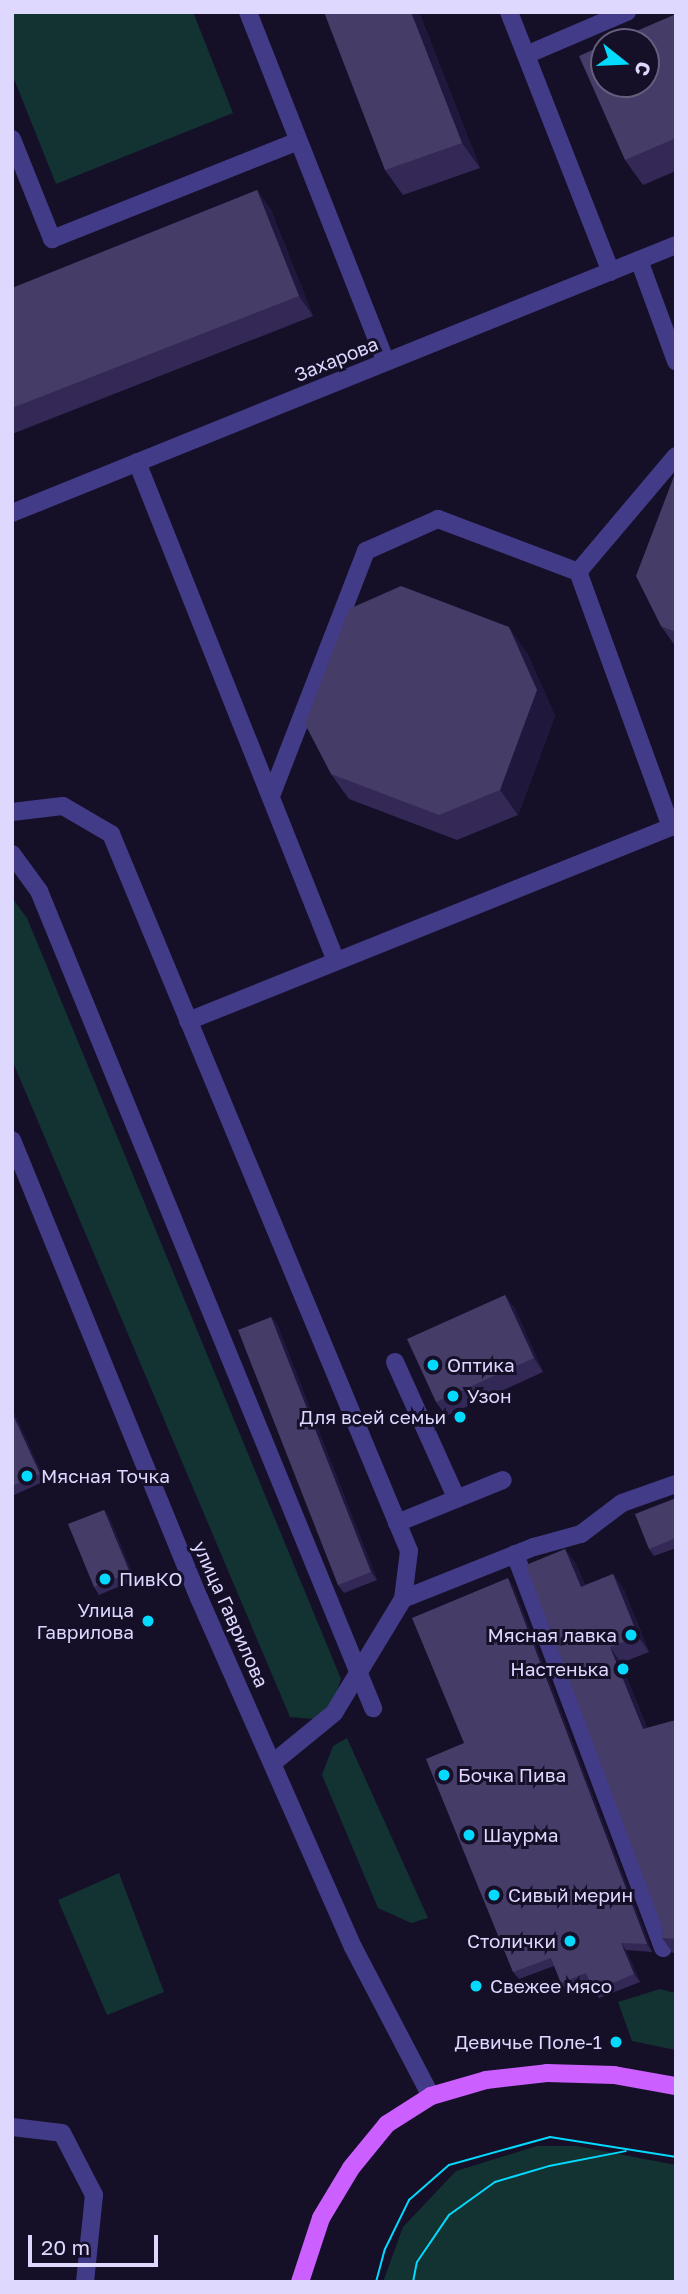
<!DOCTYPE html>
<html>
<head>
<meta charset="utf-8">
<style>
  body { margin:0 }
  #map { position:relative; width:688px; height:2294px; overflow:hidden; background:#151028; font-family:"Golos Text",sans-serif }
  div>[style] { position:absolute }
  .green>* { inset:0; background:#133232 }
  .minor>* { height:18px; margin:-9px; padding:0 9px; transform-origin:9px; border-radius:9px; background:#423b87 }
  .major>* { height:18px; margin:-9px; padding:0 9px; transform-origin:9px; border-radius:9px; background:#cb5fff }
  .tram>* { height:2px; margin:-1px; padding:0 1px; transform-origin:1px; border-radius:1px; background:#04d9fe }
  .wall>* { inset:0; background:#342956 }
  .shaded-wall>* { inset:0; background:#20173c }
  .building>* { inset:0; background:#463c68 }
  .dots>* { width:19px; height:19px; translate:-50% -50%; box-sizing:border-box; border:4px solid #151028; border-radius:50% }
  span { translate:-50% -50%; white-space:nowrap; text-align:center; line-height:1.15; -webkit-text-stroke:6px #151028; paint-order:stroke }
  .street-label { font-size:19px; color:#ded8ff }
  .poi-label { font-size:19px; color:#ded8ff }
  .left { translate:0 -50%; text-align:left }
  .right { translate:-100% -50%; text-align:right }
  .frame { position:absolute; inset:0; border:14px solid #ded8ff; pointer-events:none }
  .north { position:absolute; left:590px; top:28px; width:70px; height:70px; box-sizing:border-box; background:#151028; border:2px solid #65607e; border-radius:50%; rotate:108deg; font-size:19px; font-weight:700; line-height:28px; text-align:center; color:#ded8ff }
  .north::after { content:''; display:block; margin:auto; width:24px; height:32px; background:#04d9fe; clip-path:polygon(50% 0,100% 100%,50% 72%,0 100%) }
  .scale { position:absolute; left:28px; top:2235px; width:130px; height:32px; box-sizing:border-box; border:4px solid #ded8ff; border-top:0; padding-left:9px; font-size:21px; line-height:24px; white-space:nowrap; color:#ded8ff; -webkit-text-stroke:5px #151028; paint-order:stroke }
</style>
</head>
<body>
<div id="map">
  <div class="green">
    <i style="clip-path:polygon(12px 12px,193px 12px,233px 113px,56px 184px,12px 74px)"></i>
    <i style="clip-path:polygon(12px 898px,27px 918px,341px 1679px,334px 1702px,314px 1719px,290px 1717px,12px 1060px)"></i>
    <i style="clip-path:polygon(347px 1738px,428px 1918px,411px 1923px,378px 1908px,322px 1775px,333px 1746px)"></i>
    <i style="clip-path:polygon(119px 1873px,164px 1992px,107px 2015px,58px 1900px)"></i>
    <i style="clip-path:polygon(660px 1989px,676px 1993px,676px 2050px,632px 2041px,618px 2002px)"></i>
    <i style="clip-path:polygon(537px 2146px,577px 2146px,676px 2165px,676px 2282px,383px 2282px,403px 2227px,456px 2171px)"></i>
  </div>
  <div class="minor">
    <i style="left:248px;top:12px;width:376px;rotate:68.5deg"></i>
    <i style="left:509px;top:12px;width:279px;rotate:68.6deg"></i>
    <i style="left:526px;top:55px;width:110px;rotate:-23.1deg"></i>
    <i style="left:12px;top:139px;width:108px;rotate:68.2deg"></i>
    <i style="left:52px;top:239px;width:265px;rotate:-21.7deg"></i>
    <i style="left:639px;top:260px;width:108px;rotate:69.9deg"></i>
    <i style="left:137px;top:462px;width:537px;rotate:68.26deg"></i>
    <i style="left:12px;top:513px;width:716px;rotate:-21.98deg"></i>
    <i style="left:271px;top:796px;width:263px;rotate:-68.8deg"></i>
    <i style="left:366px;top:551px;width:79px;rotate:-24deg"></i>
    <i style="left:438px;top:519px;width:150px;rotate:20.7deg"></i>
    <i style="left:12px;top:812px;width:51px;rotate:-6.7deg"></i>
    <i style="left:63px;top:806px;width:56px;rotate:30.3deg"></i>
    <i style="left:111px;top:834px;width:776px;rotate:67.43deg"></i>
    <i style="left:409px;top:1551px;width:48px;rotate:97.1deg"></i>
    <i style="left:403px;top:1599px;width:133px;rotate:121.2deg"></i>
    <i style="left:334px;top:1713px;width:77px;rotate:140.8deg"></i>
    <i style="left:671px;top:827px;width:271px;rotate:-110deg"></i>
    <i style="left:578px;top:572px;width:152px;rotate:-49.8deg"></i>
    <i style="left:12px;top:854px;width:46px;rotate:53.9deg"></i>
    <i style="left:39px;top:891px;width:883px;rotate:67.76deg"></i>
    <i style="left:188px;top:1021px;width:526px;rotate:-21.88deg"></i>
    <i style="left:12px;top:1140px;width:495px;rotate:67.8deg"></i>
    <i style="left:199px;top:1598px;width:381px;rotate:66.2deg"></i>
    <i style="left:353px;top:1947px;width:168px;rotate:62.4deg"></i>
    <i style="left:395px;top:1362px;width:150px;rotate:65.7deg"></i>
    <i style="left:397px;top:1523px;width:114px;rotate:-22.1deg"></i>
    <i style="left:515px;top:1554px;width:421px;rotate:69.4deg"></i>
    <i style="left:403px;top:1599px;width:141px;rotate:-21.7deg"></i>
    <i style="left:534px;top:1547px;width:49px;rotate:-15.5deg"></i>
    <i style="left:581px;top:1534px;width:51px;rotate:-37.1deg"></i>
    <i style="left:622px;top:1503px;width:57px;rotate:-19.4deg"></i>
    <i style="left:12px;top:2127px;width:50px;rotate:6.8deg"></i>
    <i style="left:62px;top:2133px;width:70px;rotate:62.7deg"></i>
    <i style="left:94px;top:2195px;width:87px;rotate:95.9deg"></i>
  </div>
  <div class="major">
    <i style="left:300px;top:2282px;width:67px;rotate:-71.8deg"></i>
    <i style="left:321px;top:2218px;width:58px;rotate:-59deg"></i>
    <i style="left:351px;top:2168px;width:57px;rotate:-50.7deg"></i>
    <i style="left:387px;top:2124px;width:52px;rotate:-32.5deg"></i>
    <i style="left:431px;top:2096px;width:57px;rotate:-16.2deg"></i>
    <i style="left:486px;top:2080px;width:61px;rotate:-6.5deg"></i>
    <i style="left:547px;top:2073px;width:67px;rotate:1.7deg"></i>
    <i style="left:614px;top:2075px;width:63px;rotate:10.1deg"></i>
  </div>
  <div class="tram">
    <i style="left:376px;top:2282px;width:34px;rotate:-75deg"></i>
    <i style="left:385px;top:2249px;width:55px;rotate:-63.9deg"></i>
    <i style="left:409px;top:2200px;width:53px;rotate:-41.2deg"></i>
    <i style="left:449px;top:2165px;width:105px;rotate:-15.5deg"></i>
    <i style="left:550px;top:2137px;width:128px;rotate:9deg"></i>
    <i style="left:413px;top:2282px;width:20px;rotate:-79deg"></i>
    <i style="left:417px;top:2262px;width:57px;rotate:-55.8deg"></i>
    <i style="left:449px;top:2215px;width:57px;rotate:-35.7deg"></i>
    <i style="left:495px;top:2182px;width:56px;rotate:-16.5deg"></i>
    <i style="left:549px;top:2166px;width:78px;rotate:-11deg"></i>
  </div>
  <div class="wall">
    <i style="clip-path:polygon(419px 12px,480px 168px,403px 195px,385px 170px)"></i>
    <i style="clip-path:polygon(676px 14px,676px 171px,643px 185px,625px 160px)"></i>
    <i style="clip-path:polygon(257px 190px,271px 210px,313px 316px,12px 434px,12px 285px,13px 288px)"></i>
    <i style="clip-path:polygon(676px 471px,676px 647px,661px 626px)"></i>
    <i style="clip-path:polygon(527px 653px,555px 716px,518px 815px,457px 840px,349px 799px,331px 774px)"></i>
    <i style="clip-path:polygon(505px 1295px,515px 1309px,543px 1372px,446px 1416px,436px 1402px)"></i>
    <i style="clip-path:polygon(271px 1317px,277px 1324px,377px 1580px,344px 1593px,338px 1585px)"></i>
    <i style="clip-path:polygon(12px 1408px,45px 1481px,12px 1496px)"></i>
    <i style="clip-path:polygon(676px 1498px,676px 1548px,654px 1556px,649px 1549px)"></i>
    <i style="clip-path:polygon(104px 1510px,109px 1517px,135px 1580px,99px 1595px,94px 1587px)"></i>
    <i style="clip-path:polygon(565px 1549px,576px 1564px,585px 1585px,613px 1574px,624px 1590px,649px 1652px,621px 1663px,647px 1728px,676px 1720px,676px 1953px,673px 1953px,662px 1938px,663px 1929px)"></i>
    <i style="clip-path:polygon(513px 1586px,652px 1952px,626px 1950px,640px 1982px,599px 1998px,594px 1991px,590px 1981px,566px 1990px,561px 1983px,554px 1966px,519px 1979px,513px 1972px,464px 1743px)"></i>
  </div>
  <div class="shaded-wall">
    <i style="clip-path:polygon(411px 12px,419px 12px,480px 168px,462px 143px)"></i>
    <i style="clip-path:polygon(257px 190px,271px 210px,313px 316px,299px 296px)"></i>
    <i style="clip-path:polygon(509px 627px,527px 653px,555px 716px,518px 815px,500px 790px)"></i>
    <i style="clip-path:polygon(505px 1295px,515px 1309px,543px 1372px,534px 1358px)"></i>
    <i style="clip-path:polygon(271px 1317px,277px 1324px,377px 1580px,371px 1572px)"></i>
    <i style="clip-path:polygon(12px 1408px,45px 1481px,40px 1474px,12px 1413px)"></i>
    <i style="clip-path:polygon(104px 1510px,109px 1517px,135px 1580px,130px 1573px)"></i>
    <i style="clip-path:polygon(565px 1549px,576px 1564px,592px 1602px,581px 1587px)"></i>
    <i style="clip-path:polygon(613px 1574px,624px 1590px,649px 1652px,638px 1636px)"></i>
    <i style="clip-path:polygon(508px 1578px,513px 1586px,652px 1952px,647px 1944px)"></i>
    <i style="clip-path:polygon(610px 1647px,621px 1663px,653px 1744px,643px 1729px)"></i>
    <i style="clip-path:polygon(621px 1943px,626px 1950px,640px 1982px,634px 1974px)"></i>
  </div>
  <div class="building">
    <i style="clip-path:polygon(324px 12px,411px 12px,462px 143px,385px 170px)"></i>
    <i style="clip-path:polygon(676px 14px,676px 138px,625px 160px,579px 56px,604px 45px,604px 84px,646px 84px,646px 42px,611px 42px)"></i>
    <i style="clip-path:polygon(257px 190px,299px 296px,12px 408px,12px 288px)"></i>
    <i style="clip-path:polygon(676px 471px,676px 632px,661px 626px,636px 576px)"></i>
    <i style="clip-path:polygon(401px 586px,509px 627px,537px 690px,500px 790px,439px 815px,331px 774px,305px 724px,349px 609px)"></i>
    <i style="clip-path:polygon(505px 1295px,534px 1358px,436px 1402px,407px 1339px)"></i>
    <i style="clip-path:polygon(271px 1317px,371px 1572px,338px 1585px,238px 1330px)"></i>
    <i style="clip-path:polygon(12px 1413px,40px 1474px,12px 1486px)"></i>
    <i style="clip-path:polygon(676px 1498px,676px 1538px,649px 1549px,635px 1514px)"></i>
    <i style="clip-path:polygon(104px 1510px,130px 1573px,94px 1587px,68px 1524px)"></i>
    <i style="clip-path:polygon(565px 1549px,581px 1587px,613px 1574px,638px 1636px,610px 1647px,643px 1729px,676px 1720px,676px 1939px,662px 1938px,663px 1929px,526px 1565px)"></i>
    <i style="clip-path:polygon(508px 1578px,647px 1944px,621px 1943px,634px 1974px,594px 1991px,586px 1973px,561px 1983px,551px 1958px,513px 1972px,426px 1759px,464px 1743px,412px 1618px)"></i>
  </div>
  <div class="dots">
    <i style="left:433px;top:1365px;background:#04d9fe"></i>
    <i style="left:453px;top:1396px;background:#04d9fe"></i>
    <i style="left:460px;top:1417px;background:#04d9fe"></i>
    <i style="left:27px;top:1476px;background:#04d9fe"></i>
    <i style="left:105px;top:1579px;background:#04d9fe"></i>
    <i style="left:148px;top:1621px;background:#04d9fe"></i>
    <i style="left:631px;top:1635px;background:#04d9fe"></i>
    <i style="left:623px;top:1669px;background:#04d9fe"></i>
    <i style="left:444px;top:1775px;background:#04d9fe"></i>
    <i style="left:469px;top:1835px;background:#04d9fe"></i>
    <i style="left:494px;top:1895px;background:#04d9fe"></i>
    <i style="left:570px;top:1941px;background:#04d9fe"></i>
    <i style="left:476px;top:1986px;background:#04d9fe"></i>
    <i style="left:616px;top:2042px;background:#04d9fe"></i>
  </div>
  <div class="street-label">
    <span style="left:336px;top:359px;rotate:-22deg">Захарова</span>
    <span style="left:231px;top:1614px;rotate:66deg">улица Гаврилова</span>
  </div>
  <div class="poi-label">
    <span class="left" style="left:447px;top:1365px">Оптика</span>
    <span class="left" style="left:467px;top:1396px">Узон</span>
    <span class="right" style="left:446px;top:1417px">Для всей семьи</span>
    <span class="left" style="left:41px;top:1476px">Мясная Точка</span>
    <span class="left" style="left:119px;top:1579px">ПивКО</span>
    <span class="right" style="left:134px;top:1621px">Улица<br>Гаврилова</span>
    <span class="right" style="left:617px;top:1635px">Мясная лавка</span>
    <span class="right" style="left:609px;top:1669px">Настенька</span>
    <span class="left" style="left:458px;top:1775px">Бочка Пива</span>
    <span class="left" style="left:483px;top:1835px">Шаурма</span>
    <span class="left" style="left:508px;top:1895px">Сивый мерин</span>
    <span class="right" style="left:556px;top:1941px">Столички</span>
    <span class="left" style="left:490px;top:1986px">Свежее мясо</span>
    <span class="right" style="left:602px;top:2042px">Девичье Поле-1</span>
  </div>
  <div class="frame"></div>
  <div class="north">С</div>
  <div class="scale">20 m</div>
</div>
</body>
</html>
